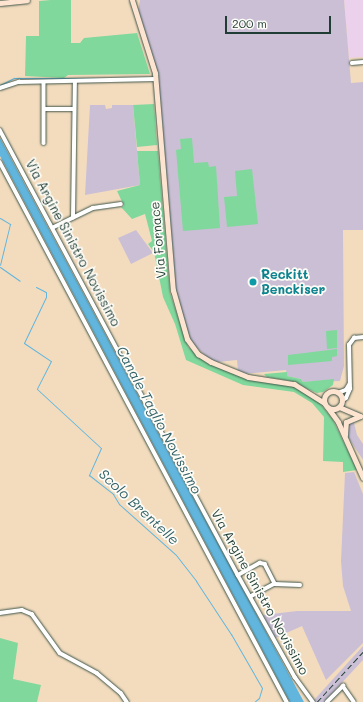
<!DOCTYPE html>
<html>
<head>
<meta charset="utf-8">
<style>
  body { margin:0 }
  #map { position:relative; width:363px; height:702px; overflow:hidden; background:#f3dcbe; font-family:Mali,sans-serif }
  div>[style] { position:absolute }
  .built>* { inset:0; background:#ebd1eb }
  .industrial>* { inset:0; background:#cbbfd5 }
  .green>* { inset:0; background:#80d89c }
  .water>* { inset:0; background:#62b6de }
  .stream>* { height:1px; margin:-0.5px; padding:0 0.5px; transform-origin:0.5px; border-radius:0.5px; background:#62b6de }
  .roads { filter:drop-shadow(0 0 1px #3f5549) drop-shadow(0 0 1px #3f5549) }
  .street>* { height:3.5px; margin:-1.75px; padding:0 1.75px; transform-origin:1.75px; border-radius:1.75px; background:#fff }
  .secondary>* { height:5px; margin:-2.5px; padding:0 2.5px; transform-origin:2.5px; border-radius:2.5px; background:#fde4d0 }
  .secondary>.ring { margin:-2.5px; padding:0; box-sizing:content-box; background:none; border:5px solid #fde4d0; border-radius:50% }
  .rail>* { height:1px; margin-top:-0.5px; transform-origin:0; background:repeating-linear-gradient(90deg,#1f3d34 0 6px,transparent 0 9px) }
  .dots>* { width:11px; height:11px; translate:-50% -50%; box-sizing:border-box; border:2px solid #fdfcf7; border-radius:50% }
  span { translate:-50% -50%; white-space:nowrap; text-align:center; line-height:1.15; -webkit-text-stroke:3.5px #fdfcf7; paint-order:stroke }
  .street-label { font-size:13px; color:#1f3d34 }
  .culture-label { font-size:13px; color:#0d838f; font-weight:700 }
  .left { translate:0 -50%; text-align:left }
  .water-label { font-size:14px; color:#336167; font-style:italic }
  .scale { position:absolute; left:225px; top:16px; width:106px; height:18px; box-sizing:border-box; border:2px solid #1f3d34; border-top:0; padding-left:5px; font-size:12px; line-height:14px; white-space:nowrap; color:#1f3d34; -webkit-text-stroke:3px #fdfcf7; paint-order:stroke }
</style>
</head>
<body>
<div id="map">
  <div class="built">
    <i style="clip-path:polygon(344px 0,363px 0,363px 57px,349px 58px)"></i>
  </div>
  <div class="industrial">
    <i style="clip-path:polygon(140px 0,344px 0,351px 83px,363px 82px,363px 230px,343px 230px,344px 366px,340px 381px,303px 382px,301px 379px,287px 376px,286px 370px,243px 374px,238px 371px,237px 360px,218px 362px,209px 359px,190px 341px,176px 292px,158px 74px,138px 12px)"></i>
    <i style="clip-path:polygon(90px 105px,105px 105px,106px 109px,112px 108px,112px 105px,133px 105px,140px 185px,85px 195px)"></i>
    <i style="clip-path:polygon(136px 230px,153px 253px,131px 264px,118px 238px)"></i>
    <i style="clip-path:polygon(353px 419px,357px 435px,363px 444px,363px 460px,348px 437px,347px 425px)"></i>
    <i style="clip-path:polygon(354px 472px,363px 494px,363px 643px,326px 680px,302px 626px,275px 638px,263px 615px,297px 611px,351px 611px,343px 586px,341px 561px,345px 473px)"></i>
    <i style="clip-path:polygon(363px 646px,363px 660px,324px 702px,316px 702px,314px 700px)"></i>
  </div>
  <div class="green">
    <i style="clip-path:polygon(51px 0,71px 0,71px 43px,80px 43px,84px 38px,137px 33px,150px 74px,68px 75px,64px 78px,25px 76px,26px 36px,39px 36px,39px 1px)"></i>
    <i style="clip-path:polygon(154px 104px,157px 145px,137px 147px,133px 105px)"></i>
    <i style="clip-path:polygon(192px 138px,194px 163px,208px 162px,209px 167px,216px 166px,220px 228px,183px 231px,176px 150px,181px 149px,180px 139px)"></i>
    <i style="clip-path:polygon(137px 151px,158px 151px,170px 293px,188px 347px,209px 364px,237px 375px,293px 386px,319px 402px,333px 420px,357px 470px,343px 472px,343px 462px,323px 461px,324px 417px,312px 403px,294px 392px,243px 385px,186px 360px,175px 324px,163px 297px,154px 252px,148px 244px,152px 241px,145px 214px,132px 219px,121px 207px,124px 206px,117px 191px,140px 185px)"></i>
    <i style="clip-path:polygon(252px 169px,258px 224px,227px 227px,224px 197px,237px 196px,235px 171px)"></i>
    <i style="clip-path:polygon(337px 330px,337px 348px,327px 349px,326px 331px)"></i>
    <i style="clip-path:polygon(337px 349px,337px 356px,332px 357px,332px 361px,288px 365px,288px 355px)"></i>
    <i style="clip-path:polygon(287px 372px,287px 376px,301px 379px,303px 382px,334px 379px,333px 385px,323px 392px,317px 393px,290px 381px,267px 377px,264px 374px)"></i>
    <i style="clip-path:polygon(0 638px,18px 643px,13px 679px,41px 685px,37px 702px,0 702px)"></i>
  </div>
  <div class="water">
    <i style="clip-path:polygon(0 138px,176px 466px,304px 702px,290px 702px,285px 693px,0 156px)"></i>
  </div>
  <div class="stream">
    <i style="left:0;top:85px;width:16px;rotate:-27deg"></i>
    <i style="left:14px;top:78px;width:82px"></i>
    <i style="left:0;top:218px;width:12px;rotate:31deg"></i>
    <i style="left:10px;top:224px;width:42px;rotate:103.7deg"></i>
    <i style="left:0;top:267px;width:24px;rotate:35deg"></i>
    <i style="left:36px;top:287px;width:11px;rotate:27deg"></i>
    <i style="left:46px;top:292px;width:5px;rotate:90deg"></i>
    <i style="left:46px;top:297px;width:51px;rotate:115.6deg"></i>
    <i style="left:24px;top:343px;width:32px;rotate:34deg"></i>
    <i style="left:51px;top:361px;width:31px;rotate:117deg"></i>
    <i style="left:37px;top:389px;width:87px;rotate:42.7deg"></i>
    <i style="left:101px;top:448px;width:30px;rotate:114deg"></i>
    <i style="left:89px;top:475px;width:31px;rotate:38deg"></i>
    <i style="left:113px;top:494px;width:12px;rotate:59deg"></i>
    <i style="left:119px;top:504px;width:76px;rotate:41.8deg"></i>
    <i style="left:176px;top:555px;width:33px;rotate:52deg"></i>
    <i style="left:196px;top:581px;width:64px;rotate:56.6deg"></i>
    <i style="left:231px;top:634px;width:62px;rotate:60.1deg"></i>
    <i style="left:262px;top:688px;width:10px;rotate:107deg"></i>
    <i style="left:259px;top:698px;width:6px;rotate:141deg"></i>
  </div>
  <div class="roads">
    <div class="street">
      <i style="left:352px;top:63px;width:11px;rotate:-5deg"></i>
      <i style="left:44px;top:82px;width:61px;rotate:90deg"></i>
      <i style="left:0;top:88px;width:20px;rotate:-18deg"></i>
      <i style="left:19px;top:82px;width:137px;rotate:-1.3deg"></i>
      <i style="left:44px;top:109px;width:30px"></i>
      <i style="left:0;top:130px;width:505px;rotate:61.86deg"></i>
      <i style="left:238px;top:575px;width:117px;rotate:60.8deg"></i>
      <i style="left:295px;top:677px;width:31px;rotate:54deg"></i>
      <i style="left:0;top:162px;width:612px;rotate:62.01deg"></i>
      <i style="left:73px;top:218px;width:136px;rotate:-89.2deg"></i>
      <i style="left:54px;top:227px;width:43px;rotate:-26deg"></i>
      <i style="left:93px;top:208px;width:28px;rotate:-8deg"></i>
      <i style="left:338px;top:393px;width:9px;rotate:-21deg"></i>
      <i style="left:346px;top:390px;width:6px;rotate:-59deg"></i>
      <i style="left:342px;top:401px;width:5px;rotate:-37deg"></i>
      <i style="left:346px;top:398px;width:10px;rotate:-66deg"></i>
      <i style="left:350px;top:389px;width:44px;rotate:-91.3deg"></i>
      <i style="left:349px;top:345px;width:9px;rotate:-54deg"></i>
      <i style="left:354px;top:338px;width:9px;rotate:-6deg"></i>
      <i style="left:238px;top:575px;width:25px;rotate:-29deg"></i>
      <i style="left:260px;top:563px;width:5px;rotate:11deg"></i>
      <i style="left:265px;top:564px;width:22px;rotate:63deg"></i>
      <i style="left:275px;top:584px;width:27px;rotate:152deg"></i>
      <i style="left:275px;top:584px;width:25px;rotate:2deg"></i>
      <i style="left:0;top:613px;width:22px;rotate:-8deg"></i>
      <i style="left:22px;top:610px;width:11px;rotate:22deg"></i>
      <i style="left:32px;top:614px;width:48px;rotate:54.3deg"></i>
      <i style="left:60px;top:653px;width:42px;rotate:28.4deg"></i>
      <i style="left:97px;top:673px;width:31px;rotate:40deg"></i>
      <i style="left:121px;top:693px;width:11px;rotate:56deg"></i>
      <i style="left:327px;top:702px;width:23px;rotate:-45deg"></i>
      <i style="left:343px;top:686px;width:19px;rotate:55deg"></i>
    </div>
    <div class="secondary">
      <i style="left:132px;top:0;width:77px;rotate:72.5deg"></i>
      <i style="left:155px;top:73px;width:218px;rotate:85.3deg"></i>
      <i style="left:173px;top:290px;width:51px;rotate:74.1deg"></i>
      <i style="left:187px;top:339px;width:19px;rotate:54deg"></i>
      <i style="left:198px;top:354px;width:15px;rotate:32deg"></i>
      <i style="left:211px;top:362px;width:40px;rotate:22deg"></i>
      <i style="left:248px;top:377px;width:47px;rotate:8.7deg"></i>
      <i style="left:294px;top:384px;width:36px;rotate:32deg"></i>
      <i style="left:0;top:3px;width:27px;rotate:-6deg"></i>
      <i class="ring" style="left:324px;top:391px;width:13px;height:13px"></i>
      <i style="left:339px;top:407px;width:23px;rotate:23deg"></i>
      <i style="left:328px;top:408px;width:17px;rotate:54deg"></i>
      <i style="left:338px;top:422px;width:61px;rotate:65.9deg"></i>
      <i style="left:345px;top:435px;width:13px;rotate:-86deg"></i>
      <i style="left:346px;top:422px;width:15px;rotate:-23deg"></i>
    </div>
  </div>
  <div class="rail">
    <i style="left:317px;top:702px;width:68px;rotate:-47.4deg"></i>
  </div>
  <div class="dots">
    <i style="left:253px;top:282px;background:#0f9aa8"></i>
  </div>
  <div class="street-label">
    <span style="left:158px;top:240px;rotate:-95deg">Via Fornace</span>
    <span style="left:73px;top:243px;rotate:62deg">Via Argine Sinistro Novissimo</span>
    <span style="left:260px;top:592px;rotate:61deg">Via Argine Sinistro Novissimo</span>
  </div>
  <div class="culture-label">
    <span class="left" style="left:261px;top:282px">Reckitt<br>Benckiser</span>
  </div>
  <div class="water-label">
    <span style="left:159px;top:420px;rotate:62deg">Canale Taglio Novissimo</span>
    <span style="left:139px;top:507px;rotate:43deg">Scolo Brentelle</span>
  </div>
  <div class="scale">200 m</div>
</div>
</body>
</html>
